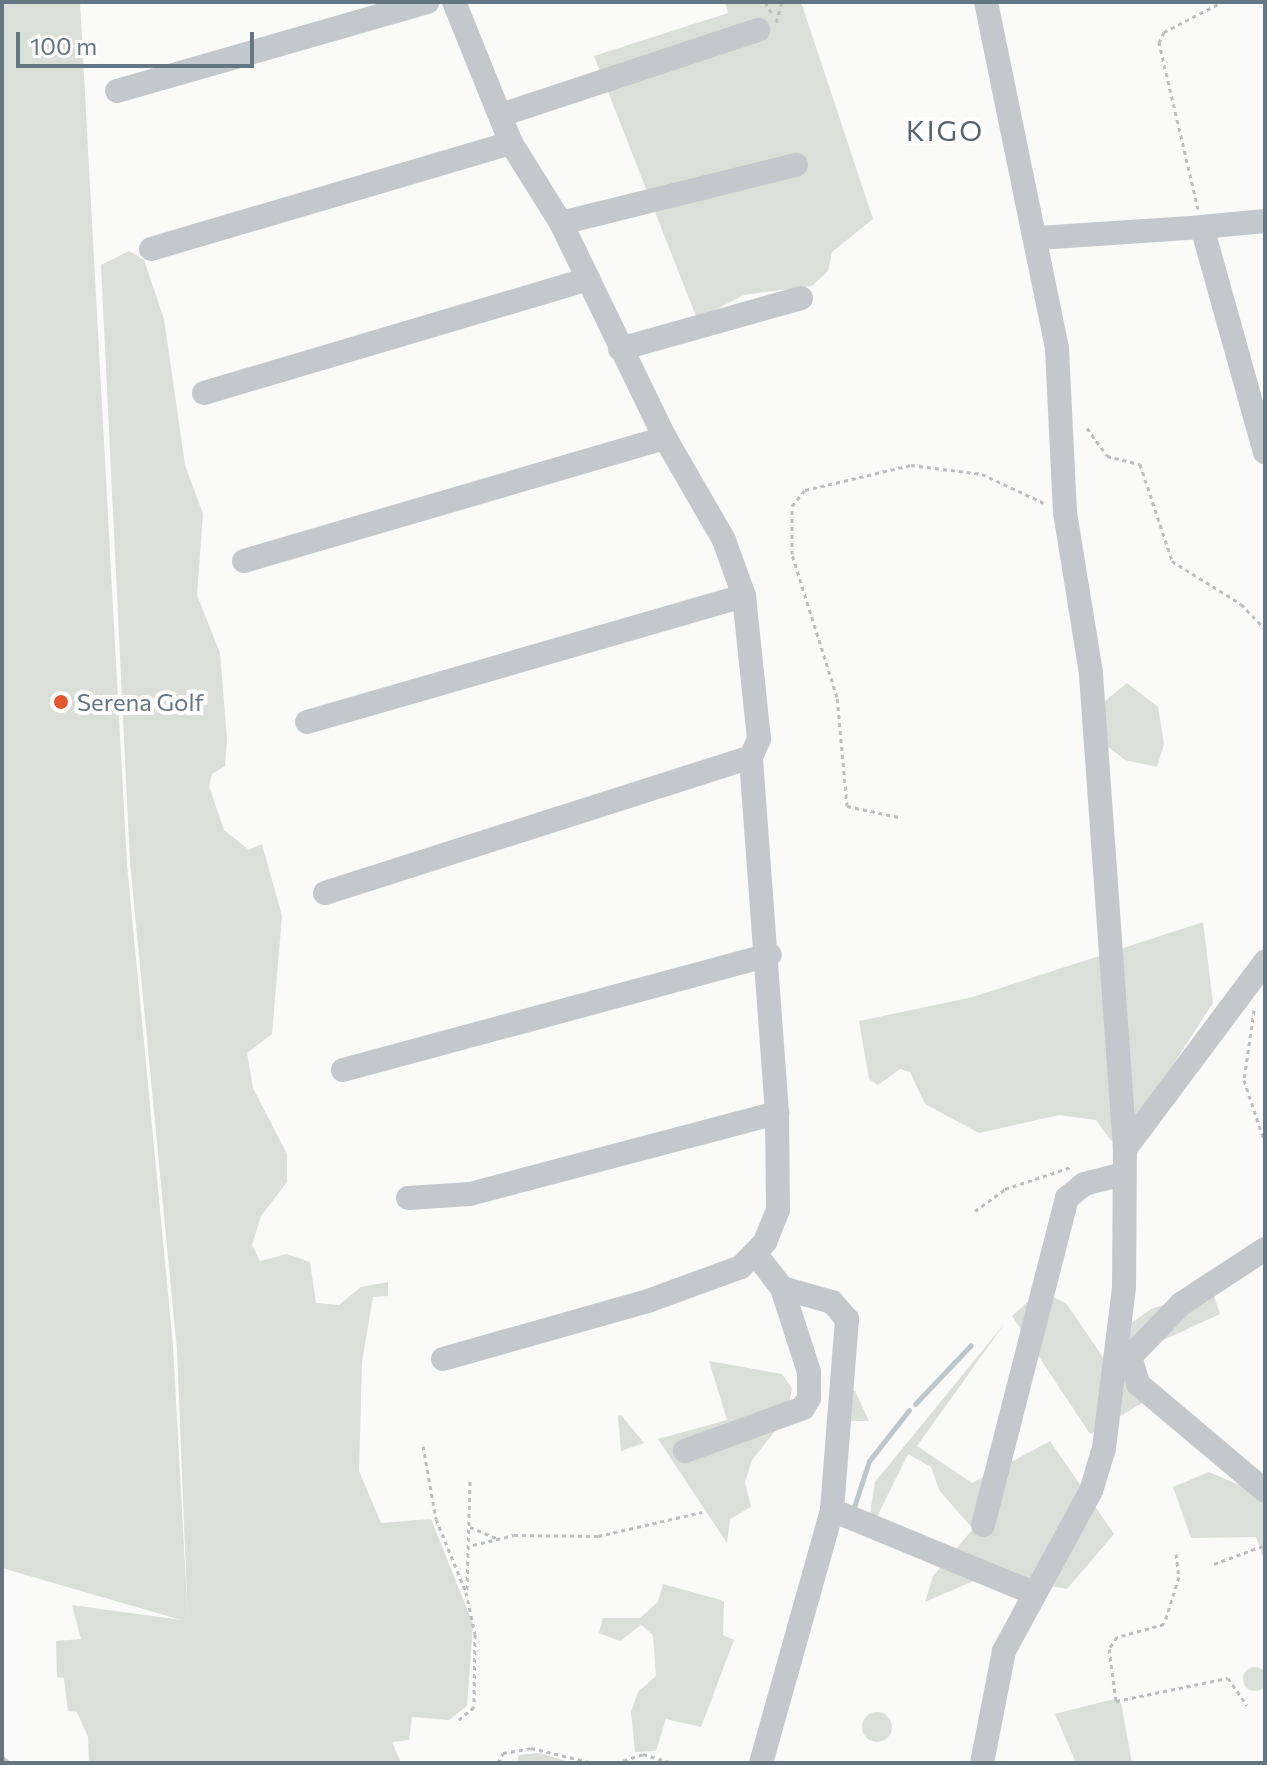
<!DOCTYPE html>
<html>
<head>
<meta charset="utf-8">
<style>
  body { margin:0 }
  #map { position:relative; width:1267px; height:1765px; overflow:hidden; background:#fafaf8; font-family:Commissioner,sans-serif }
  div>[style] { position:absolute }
  .green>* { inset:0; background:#dadfd7 }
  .round { border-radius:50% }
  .stream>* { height:5px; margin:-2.5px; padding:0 2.5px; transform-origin:2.5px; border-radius:2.5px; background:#bbc7cb }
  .path>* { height:3px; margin-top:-1.5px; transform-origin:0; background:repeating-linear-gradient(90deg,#bbbfc2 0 4px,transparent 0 8px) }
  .minor>* { height:24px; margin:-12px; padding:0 12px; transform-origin:12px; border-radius:12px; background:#c3c8cc }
  .dots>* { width:22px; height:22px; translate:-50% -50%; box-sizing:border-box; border:4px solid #fff; border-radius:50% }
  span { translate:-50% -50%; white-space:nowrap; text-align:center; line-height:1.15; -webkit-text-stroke:8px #fff; paint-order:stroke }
  .poi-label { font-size:24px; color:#657683 }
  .left { translate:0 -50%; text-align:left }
  .quarter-label { font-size:28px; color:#57646e; letter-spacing:2px }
  .frame { position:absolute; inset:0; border:4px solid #657683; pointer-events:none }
  .scale { position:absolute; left:16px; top:32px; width:238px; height:36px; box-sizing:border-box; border:4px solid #657683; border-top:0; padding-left:10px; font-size:24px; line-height:28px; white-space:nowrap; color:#657683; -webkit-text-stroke:6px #fff; paint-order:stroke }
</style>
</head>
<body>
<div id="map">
  <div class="green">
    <i style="clip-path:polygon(2px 2px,80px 2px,127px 865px,173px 1346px,188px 1621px,177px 1350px,130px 862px,101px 265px,129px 251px,144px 260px,164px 319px,185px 465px,203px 514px,197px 595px,220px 653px,227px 739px,225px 766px,212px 774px,209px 786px,224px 830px,249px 850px,262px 844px,282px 916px,272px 1034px,247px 1053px,253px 1088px,287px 1154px,287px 1182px,261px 1216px,252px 1245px,260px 1261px,287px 1254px,310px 1262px,316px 1303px,339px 1305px,361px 1287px,388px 1282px,388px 1296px,373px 1297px,362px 1362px,359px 1471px,381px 1523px,431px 1519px,473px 1624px,467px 1706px,449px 1720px,412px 1717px,409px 1740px,392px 1742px,401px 1763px,89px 1763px,88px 1737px,77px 1712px,68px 1711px,64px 1678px,57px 1677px,56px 1641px,81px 1639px,72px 1605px,181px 1620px,2px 1568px)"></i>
    <i style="clip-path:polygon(725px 2px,801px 2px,873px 219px,832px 252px,828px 271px,812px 286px,744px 295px,697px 319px,594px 56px,728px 13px)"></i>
    <i style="clip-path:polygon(1127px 683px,1158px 707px,1164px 744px,1157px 767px,1125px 760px,1098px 739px,1100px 705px)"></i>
    <i style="clip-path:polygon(1203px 922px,1213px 1003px,1127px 1136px,1111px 1141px,1096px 1120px,1059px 1115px,979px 1133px,925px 1104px,910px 1072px,900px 1069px,878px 1085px,869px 1079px,859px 1021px,973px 997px)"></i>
    <i style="clip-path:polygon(1212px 1290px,1220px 1314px,1131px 1355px,1105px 1342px,1151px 1309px)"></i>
    <i style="clip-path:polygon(1053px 1297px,1066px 1303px,1106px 1362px,1149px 1399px,1090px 1434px,1012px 1316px,1030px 1300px)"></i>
    <i style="clip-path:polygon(1005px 1323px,917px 1446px,972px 1483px,1050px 1441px,1114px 1534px,1067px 1589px,987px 1575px,925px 1602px,933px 1576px,973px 1529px,939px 1490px,931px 1467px,908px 1454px,866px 1539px,875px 1482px)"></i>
    <i style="clip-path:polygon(709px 1361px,782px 1374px,792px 1388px,787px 1416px,752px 1460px,745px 1482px,751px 1507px,730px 1519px,727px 1543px,658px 1439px,727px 1420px)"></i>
    <i style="clip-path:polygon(847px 1387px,855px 1391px,869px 1421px,842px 1421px)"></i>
    <i style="clip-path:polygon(621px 1415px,644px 1443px,621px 1451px,618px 1416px)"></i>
    <i style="clip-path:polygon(1209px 1472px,1265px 1496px,1265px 1562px,1256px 1537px,1191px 1538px,1173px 1487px)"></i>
    <i style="clip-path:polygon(663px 1584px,724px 1601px,723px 1635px,734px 1640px,701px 1727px,666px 1719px,656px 1751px,635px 1752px,631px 1712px,638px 1692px,656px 1676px,653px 1635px,641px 1625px,620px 1641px,599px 1633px,603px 1618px,640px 1618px,658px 1602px)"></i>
    <i class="round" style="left:1243px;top:1667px;width:24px;height:24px"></i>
    <i style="clip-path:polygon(1114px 1699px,1121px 1703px,1132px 1763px,1076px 1763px,1055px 1714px)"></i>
    <i class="round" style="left:862px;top:1712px;width:30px;height:30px"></i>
    <i style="clip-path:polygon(540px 1753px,556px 1758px,573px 1763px,518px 1763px,518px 1755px)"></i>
  </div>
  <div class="stream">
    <i style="left:915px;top:1404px;width:81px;rotate:-46.5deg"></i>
    <i style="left:854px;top:1507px;width:48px;rotate:-71.9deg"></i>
    <i style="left:869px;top:1461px;width:65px;rotate:-51.9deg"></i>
    <i style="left:2px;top:1758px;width:8px;rotate:40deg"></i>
  </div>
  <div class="path">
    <i style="left:765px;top:2px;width:16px;rotate:60deg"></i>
    <i style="left:776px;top:22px;width:21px;rotate:-73deg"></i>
    <i style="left:1198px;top:209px;width:171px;rotate:-103.2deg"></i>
    <i style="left:1159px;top:43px;width:12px;rotate:-66deg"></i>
    <i style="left:1164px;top:32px;width:65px;rotate:-27.3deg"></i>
    <i style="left:1087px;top:428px;width:34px;rotate:54deg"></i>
    <i style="left:1107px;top:456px;width:34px;rotate:14deg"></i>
    <i style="left:1140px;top:464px;width:102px;rotate:71.7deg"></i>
    <i style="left:1172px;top:561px;width:81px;rotate:31.9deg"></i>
    <i style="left:1241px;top:604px;width:35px;rotate:46deg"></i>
    <i style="left:898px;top:817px;width:52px;rotate:-167.8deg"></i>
    <i style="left:847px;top:806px;width:109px;rotate:-95.2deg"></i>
    <i style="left:837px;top:697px;width:150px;rotate:-107.5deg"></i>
    <i style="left:792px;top:554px;width:48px;rotate:-90deg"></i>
    <i style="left:792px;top:506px;width:21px;rotate:-51deg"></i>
    <i style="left:805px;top:490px;width:109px;rotate:-13.3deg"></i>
    <i style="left:911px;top:465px;width:72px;rotate:7.2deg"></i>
    <i style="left:982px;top:474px;width:68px;rotate:25.1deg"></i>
    <i style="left:1254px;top:1010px;width:71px;rotate:98.1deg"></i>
    <i style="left:1244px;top:1080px;width:66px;rotate:71.6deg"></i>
    <i style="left:975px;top:1211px;width:37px;rotate:-36deg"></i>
    <i style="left:1005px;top:1189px;width:70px;rotate:-18.4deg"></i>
    <i style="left:423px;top:1446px;width:74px;rotate:79.9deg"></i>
    <i style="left:436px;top:1519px;width:79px;rotate:67.7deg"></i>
    <i style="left:466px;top:1592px;width:43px;rotate:77.9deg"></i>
    <i style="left:475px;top:1634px;width:73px;rotate:90.8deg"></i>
    <i style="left:474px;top:1707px;width:23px;rotate:140deg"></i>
    <i style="left:470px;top:1527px;width:28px;rotate:23deg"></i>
    <i style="left:473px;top:1545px;width:42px;rotate:-13.7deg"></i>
    <i style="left:514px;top:1535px;width:84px;rotate:0.7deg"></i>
    <i style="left:598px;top:1536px;width:107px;rotate:-13deg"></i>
    <i style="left:1176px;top:1554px;width:23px;rotate:83deg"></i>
    <i style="left:1179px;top:1577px;width:49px;rotate:107.7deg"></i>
    <i style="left:1164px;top:1624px;width:49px;rotate:164.5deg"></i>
    <i style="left:1117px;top:1637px;width:14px;rotate:124deg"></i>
    <i style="left:1109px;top:1649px;width:52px;rotate:82.3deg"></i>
    <i style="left:1116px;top:1701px;width:114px;rotate:-11.6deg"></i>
    <i style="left:1228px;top:1678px;width:33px;rotate:55deg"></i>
    <i style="left:1214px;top:1564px;width:54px;rotate:-20.4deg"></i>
    <i style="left:467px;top:1589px;width:110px;rotate:-88.4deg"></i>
    <i style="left:498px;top:1763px;width:11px;rotate:-63deg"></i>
    <i style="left:503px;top:1753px;width:28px;rotate:-10deg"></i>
    <i style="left:531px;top:1748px;width:64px;rotate:13.6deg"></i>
    <i style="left:616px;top:1763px;width:28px;rotate:-18deg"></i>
    <i style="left:643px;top:1754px;width:30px;rotate:17deg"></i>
  </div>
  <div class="minor">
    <i style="left:117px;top:91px;width:323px;rotate:-16deg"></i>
    <i style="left:501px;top:115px;width:271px;rotate:-18.3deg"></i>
    <i style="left:561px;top:223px;width:242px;rotate:-13.9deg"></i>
    <i style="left:1202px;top:227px;width:63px;rotate:-5.4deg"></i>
    <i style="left:1038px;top:238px;width:164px;rotate:-3.8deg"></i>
    <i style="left:1202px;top:227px;width:234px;rotate:74.4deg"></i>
    <i style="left:151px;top:249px;width:375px;rotate:-16.4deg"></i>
    <i style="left:620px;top:349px;width:188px;rotate:-15.7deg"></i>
    <i style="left:204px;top:393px;width:401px;rotate:-16.5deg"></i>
    <i style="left:244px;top:561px;width:439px;rotate:-16.3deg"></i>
    <i style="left:665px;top:438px;width:239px;rotate:-115.8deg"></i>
    <i style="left:561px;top:223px;width:94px;rotate:-122deg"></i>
    <i style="left:511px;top:143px;width:152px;rotate:-112deg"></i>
    <i style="left:307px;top:722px;width:455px;rotate:-16.1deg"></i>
    <i style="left:325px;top:893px;width:447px;rotate:-17.7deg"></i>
    <i style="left:751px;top:757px;width:20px;rotate:-66deg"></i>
    <i style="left:759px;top:739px;width:144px;rotate:-96deg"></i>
    <i style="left:744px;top:596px;width:59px;rotate:-109.7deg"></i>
    <i style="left:724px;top:540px;width:118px;rotate:-120deg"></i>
    <i style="left:343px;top:1070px;width:442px;rotate:-15.1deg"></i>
    <i style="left:1125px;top:1149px;width:234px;rotate:-53.2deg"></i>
    <i style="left:408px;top:1198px;width:62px;rotate:-3.7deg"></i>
    <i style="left:470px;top:1194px;width:318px;rotate:-14.8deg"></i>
    <i style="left:1265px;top:1249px;width:100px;rotate:146.8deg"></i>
    <i style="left:1181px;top:1304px;width:74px;rotate:133.9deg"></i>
    <i style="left:1130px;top:1357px;width:28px;rotate:73deg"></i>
    <i style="left:1138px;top:1384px;width:166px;rotate:40.1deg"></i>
    <i style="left:755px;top:1253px;width:44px;rotate:52.4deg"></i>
    <i style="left:782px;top:1288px;width:52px;rotate:15.6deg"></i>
    <i style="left:832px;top:1302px;width:23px;rotate:49deg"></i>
    <i style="left:847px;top:1319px;width:192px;rotate:94.5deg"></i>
    <i style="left:443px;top:1359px;width:213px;rotate:-15.8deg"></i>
    <i style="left:648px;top:1301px;width:99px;rotate:-20.1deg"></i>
    <i style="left:741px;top:1267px;width:35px;rotate:-46deg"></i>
    <i style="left:765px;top:1242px;width:35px;rotate:-68deg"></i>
    <i style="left:778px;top:1210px;width:97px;rotate:-90.6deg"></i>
    <i style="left:777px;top:1113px;width:357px;rotate:-94.2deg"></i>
    <i style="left:685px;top:1451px;width:126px;rotate:-20deg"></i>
    <i style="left:803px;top:1408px;width:12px;rotate:-59deg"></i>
    <i style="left:809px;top:1398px;width:26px;rotate:-90deg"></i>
    <i style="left:809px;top:1372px;width:88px;rotate:-107.8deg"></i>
    <i style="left:983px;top:1525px;width:338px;rotate:-75.6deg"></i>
    <i style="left:1067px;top:1198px;width:22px;rotate:-39deg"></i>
    <i style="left:1084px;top:1184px;width:40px;rotate:-14.4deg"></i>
    <i style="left:761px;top:1763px;width:263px;rotate:-74.3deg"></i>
    <i style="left:832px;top:1510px;width:217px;rotate:22.4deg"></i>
    <i style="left:982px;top:1763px;width:114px;rotate:-78.9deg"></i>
    <i style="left:1004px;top:1651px;width:182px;rotate:-61.5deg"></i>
    <i style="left:1091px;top:1491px;width:45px;rotate:-73.2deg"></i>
    <i style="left:1104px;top:1448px;width:162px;rotate:-82.9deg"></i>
    <i style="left:1124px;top:1287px;width:138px;rotate:-89.6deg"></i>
    <i style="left:1125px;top:1149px;width:477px;rotate:-94.1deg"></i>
    <i style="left:1091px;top:673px;width:162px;rotate:-99.2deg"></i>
    <i style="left:1065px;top:513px;width:165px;rotate:-92.8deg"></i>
    <i style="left:1057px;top:348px;width:353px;rotate:-101.6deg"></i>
  </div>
  <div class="dots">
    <i style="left:61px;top:702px;background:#e4572e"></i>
  </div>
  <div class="poi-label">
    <span class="left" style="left:77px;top:702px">Serena Golf</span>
  </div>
  <div class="quarter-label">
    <span style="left:945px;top:130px">KIGO</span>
  </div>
  <div class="frame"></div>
  <div class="scale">100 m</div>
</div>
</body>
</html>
